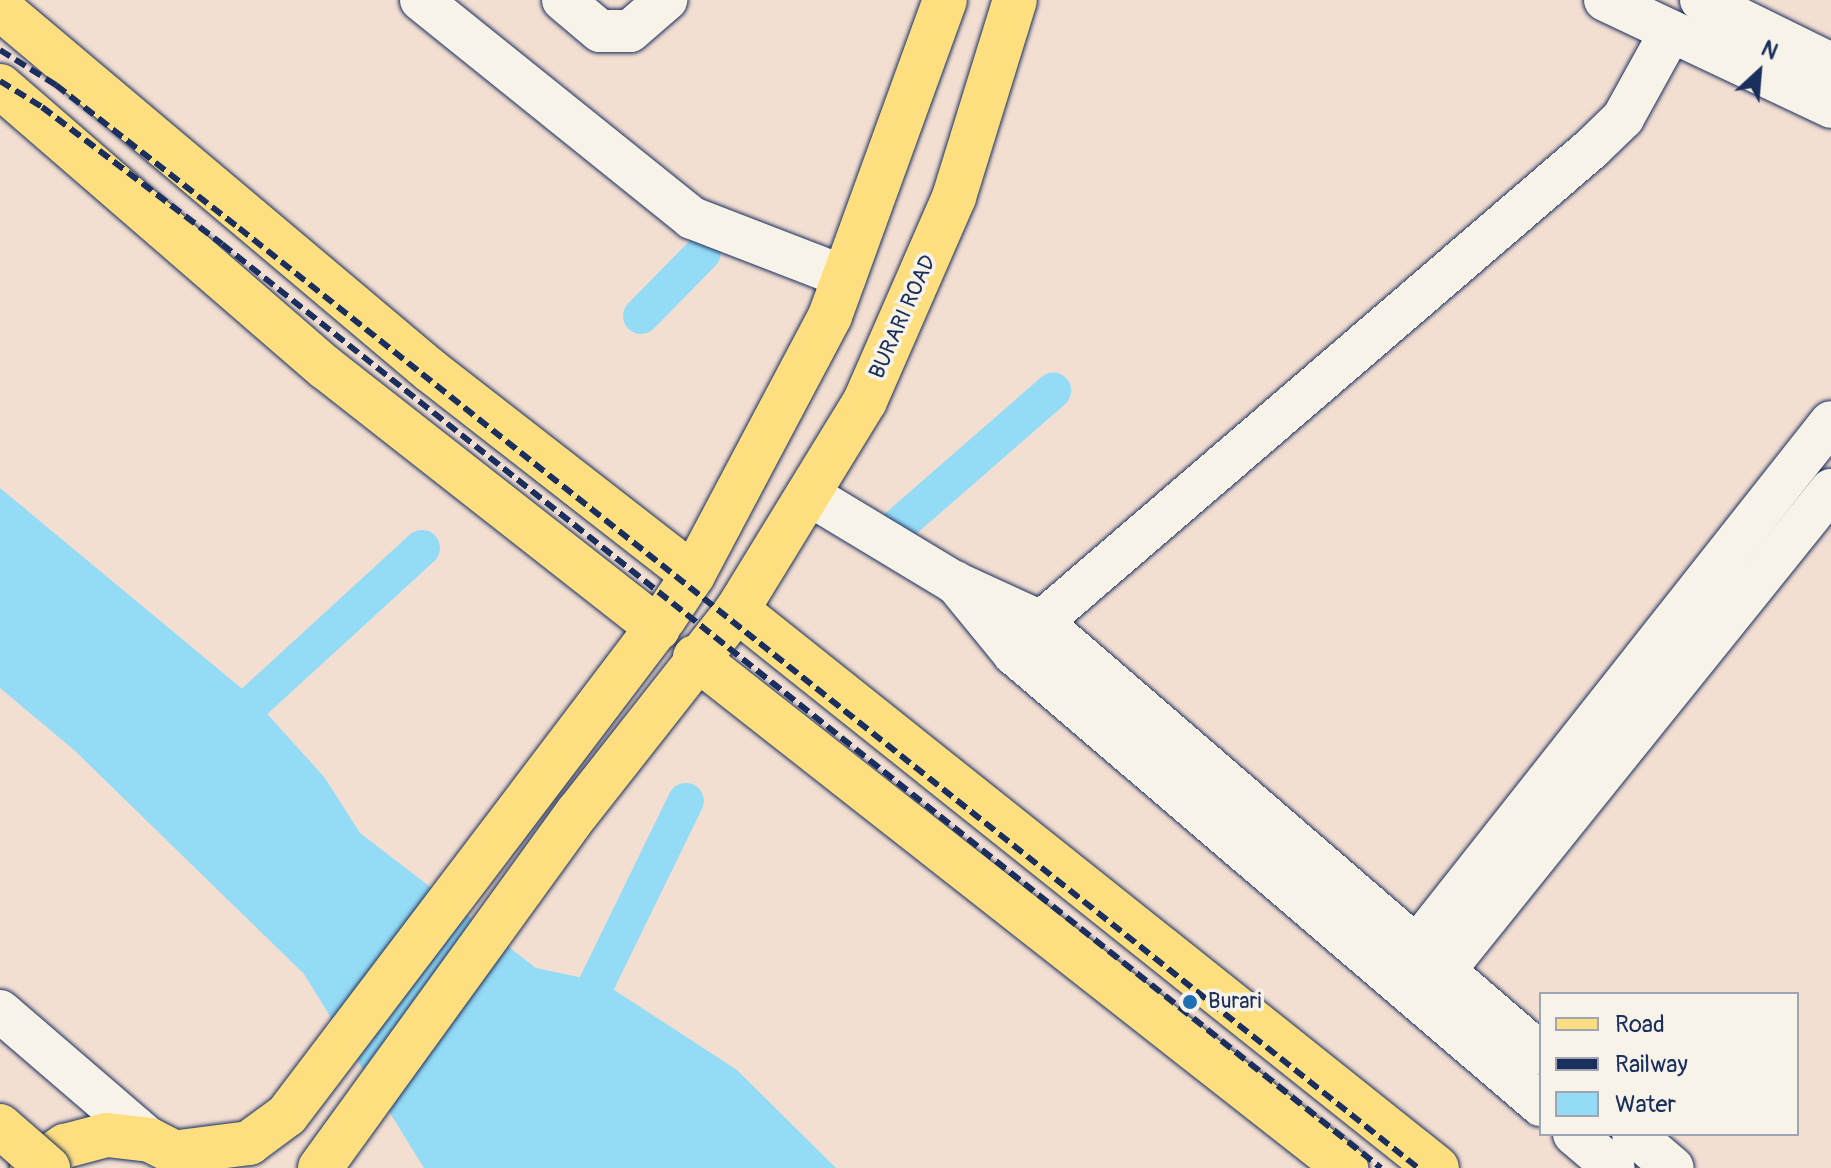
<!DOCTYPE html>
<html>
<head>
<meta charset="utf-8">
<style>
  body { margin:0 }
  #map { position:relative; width:1831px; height:1168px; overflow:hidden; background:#f3dfd2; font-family:Pangolin,sans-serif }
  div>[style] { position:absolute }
  .water>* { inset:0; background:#94dbf6 }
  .canal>* { height:36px; margin:-18px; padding:0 18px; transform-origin:18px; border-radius:18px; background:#94dbf6 }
  .roads { filter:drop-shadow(0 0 2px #1b2f5e) drop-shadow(0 0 2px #1b2f5e) }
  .minor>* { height:42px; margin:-21px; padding:0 21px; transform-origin:21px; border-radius:21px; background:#f7f3e8 }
  .major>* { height:44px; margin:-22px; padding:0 22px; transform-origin:22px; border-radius:22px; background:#fedf80 }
  .rail>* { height:6px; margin-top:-3px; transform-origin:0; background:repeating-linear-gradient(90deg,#1b2f5e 0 12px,transparent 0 18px) }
  .bridges { filter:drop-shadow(0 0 2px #1b2f5e) drop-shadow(0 0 2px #1b2f5e) }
  .highway-bridge>* { height:44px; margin:-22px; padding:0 22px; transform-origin:22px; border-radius:22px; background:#fedf80 }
  .dots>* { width:22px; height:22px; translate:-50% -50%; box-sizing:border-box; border:4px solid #f7f3e8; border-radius:50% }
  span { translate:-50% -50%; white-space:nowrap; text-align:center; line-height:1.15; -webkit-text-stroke:7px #f7f3e8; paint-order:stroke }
  .street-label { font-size:22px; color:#1b2f5e }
  .poi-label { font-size:22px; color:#1b2f5e }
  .left { translate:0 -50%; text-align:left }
  .legend { position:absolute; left:1539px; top:992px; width:260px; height:144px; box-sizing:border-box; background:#f7f3e8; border:2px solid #9fa5b1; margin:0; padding:10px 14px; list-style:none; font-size:24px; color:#1b2f5e }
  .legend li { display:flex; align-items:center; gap:16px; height:40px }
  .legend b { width:40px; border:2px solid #9fa5b1 }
  .north { position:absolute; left:1719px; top:32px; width:80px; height:80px; -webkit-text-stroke:6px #f7f3e8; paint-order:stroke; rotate:26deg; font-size:22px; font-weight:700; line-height:32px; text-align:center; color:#1b2f5e }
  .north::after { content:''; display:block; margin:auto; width:28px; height:36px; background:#1b2f5e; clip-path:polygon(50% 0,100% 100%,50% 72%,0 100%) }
</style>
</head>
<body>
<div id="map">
  <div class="water">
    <i style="clip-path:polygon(0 488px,252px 697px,325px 778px,360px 833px,536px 968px,602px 982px,737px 1070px,836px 1168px,424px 1168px,304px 974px,74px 750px,0 688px)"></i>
  </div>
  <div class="canal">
    <i style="left:641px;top:316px;width:88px;rotate:-45.5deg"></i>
    <i style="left:898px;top:526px;width:206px;rotate:-41.1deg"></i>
    <i style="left:220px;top:733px;width:274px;rotate:-42.5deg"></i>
    <i style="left:578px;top:1022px;width:246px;rotate:-64deg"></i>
  </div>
  <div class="roads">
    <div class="minor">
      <i style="left:421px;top:0;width:348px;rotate:38.8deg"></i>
      <i style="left:692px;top:218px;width:164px;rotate:21.1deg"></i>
      <i style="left:563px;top:0;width:48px;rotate:40deg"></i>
      <i style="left:600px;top:31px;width:30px"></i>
      <i style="left:630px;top:31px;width:48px;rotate:-40.7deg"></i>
      <i style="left:1605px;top:0;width:250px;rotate:25.3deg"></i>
      <i style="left:1701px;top:0;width:145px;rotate:26.2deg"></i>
      <i style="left:808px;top:494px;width:170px;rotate:31.1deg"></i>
      <i style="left:954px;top:582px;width:96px;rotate:24.7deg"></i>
      <i style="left:1041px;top:622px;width:661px;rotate:40.83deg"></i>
      <i style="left:955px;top:582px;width:93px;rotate:50.7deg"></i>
      <i style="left:1014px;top:654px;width:694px;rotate:40.56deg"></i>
      <i style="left:1041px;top:622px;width:725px;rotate:-40.7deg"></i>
      <i style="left:1591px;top:149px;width:45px;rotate:-44.1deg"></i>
      <i style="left:1623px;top:118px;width:99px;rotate:-61.1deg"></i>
      <i style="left:1401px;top:966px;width:693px;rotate:-51.68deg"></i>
      <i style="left:1428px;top:991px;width:643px;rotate:-51.19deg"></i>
      <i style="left:0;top:1011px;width:198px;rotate:40.7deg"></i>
      <i style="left:1574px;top:1134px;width:52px;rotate:40.4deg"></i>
      <i style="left:1633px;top:1134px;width:52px;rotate:40.4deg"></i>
    </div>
    <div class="major">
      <i style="left:0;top:8px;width:563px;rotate:40.11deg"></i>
      <i style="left:431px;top:371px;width:332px;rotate:37.9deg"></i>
      <i style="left:0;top:86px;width:431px;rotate:40.9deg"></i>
      <i style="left:326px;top:368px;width:422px;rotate:38.1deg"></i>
      <i style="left:737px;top:610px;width:895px;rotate:38.56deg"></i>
      <i style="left:695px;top:657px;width:828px;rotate:38.13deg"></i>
      <i style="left:179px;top:1152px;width:71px;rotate:-7.3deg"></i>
      <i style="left:249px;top:1143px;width:47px;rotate:-36.4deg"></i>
      <i style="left:287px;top:1115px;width:625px;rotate:-52.8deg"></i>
      <i style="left:665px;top:617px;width:50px;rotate:-56.3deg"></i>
      <i style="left:693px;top:575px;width:293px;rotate:-62.1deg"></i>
      <i style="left:830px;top:316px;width:336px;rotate:-70deg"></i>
      <i style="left:32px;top:1168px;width:40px;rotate:-34deg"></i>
      <i style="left:65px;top:1146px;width:43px;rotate:-14.7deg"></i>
      <i style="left:107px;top:1135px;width:43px;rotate:6.6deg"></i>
      <i style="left:150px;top:1140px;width:59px;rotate:27deg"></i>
      <i style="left:320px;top:1168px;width:440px;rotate:-54.1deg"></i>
      <i style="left:578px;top:812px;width:257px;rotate:-51.8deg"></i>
      <i style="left:737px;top:610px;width:245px;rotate:-58.5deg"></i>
      <i style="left:865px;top:401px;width:223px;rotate:-66.4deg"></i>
      <i style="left:954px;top:197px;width:206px;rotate:-72.8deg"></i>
    </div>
  </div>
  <div class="rail">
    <i style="left:0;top:50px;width:66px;rotate:32deg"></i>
    <i style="left:56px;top:85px;width:232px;rotate:38deg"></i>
    <i style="left:239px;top:228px;width:1508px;rotate:38.56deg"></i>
    <i style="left:0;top:81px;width:49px;rotate:31.8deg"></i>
    <i style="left:42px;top:107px;width:226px;rotate:37.3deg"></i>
    <i style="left:222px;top:244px;width:1482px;rotate:38.56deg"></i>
  </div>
  <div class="bridges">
    <div class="highway-bridge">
      <i style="left:0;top:1126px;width:64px;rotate:41.2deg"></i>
    </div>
  </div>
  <div class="dots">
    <i style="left:1190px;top:1002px;background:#1f6fb2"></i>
  </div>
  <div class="street-label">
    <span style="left:903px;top:317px;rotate:-66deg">BURARI ROAD</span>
  </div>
  <div class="poi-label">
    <span class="left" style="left:1208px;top:1002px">Burari</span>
  </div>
  <ul class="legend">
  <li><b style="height:10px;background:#fedf80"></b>Road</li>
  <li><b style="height:10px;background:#1b2f5e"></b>Railway</li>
  <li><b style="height:22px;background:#94dbf6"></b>Water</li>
  </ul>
  <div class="north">N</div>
</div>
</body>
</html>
